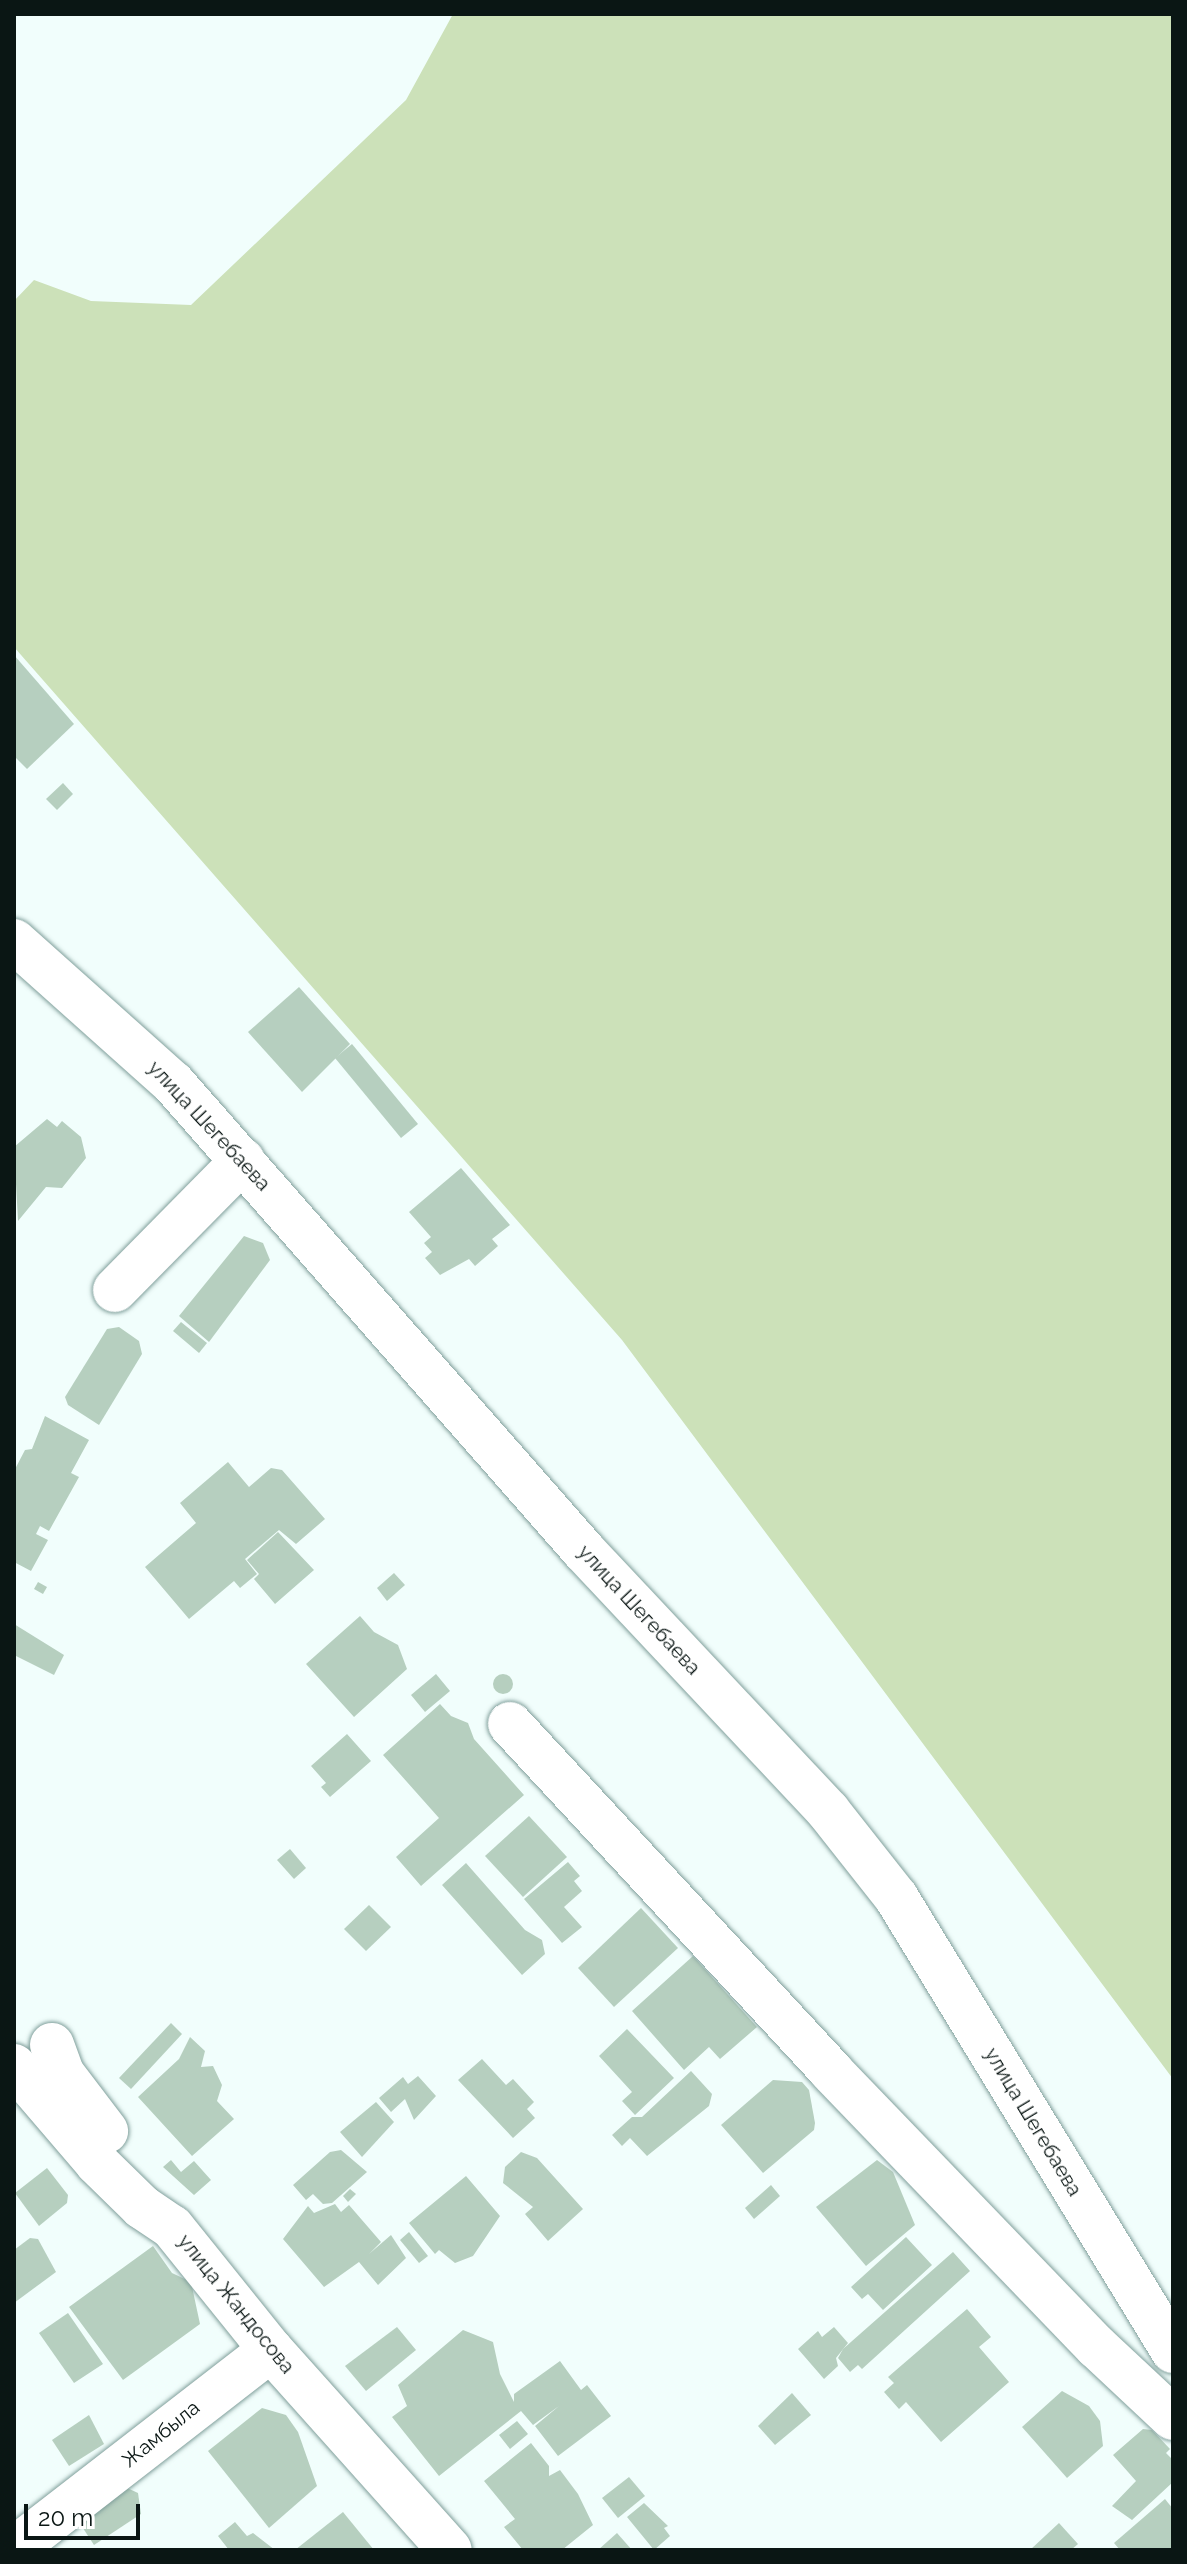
<!DOCTYPE html>
<html>
<head>
<meta charset="utf-8">
<style>
  body { margin:0 }
  #map { position:relative; width:1187px; height:2564px; overflow:hidden; background:#f1fefc; font-family:Raleway,sans-serif }
  div>[style] { position:absolute }
  .green>* { inset:0; background:#cce1b9 }
  .building>* { inset:0; background:#b6cfbf }
  .round { border-radius:50% }
  .roads { filter:drop-shadow(0 0 2px #809f9b) drop-shadow(0 0 2px #809f9b) }
  .minor>* { height:44px; margin:-22px; padding:0 22px; transform-origin:22px; border-radius:22px; background:#fff }
  .secondary>* { height:44px; margin:-22px; padding:0 22px; transform-origin:22px; border-radius:22px; background:#fff }
  span { translate:-50% -50%; white-space:nowrap; text-align:center; line-height:1.15; -webkit-text-stroke:7px #fff; paint-order:stroke }
  .street-label { font-size:20px; color:#0a1614 }
  .frame { position:absolute; inset:0; border:16px solid #0a1614; pointer-events:none }
  .scale { position:absolute; left:24px; top:2504px; width:116px; height:36px; box-sizing:border-box; border:4px solid #0a1614; border-top:0; padding-left:10px; font-size:24px; line-height:28px; white-space:nowrap; color:#0a1614; -webkit-text-stroke:6px #fff; paint-order:stroke }
</style>
</head>
<body>
<div id="map">
  <div class="green">
    <i style="clip-path:polygon(453px 14px,1173px 14px,1173px 2079px,622px 1340px,14px 647px,14px 301px,34px 280px,91px 301px,191px 305px,406px 100px)"></i>
  </div>
  <div class="building">
    <i style="clip-path:polygon(14px 655px,74px 724px,27px 769px,14px 756px)"></i>
    <i style="clip-path:polygon(63px 783px,73px 794px,57px 810px,46px 799px)"></i>
    <i style="clip-path:polygon(299px 987px,350px 1044px,302px 1092px,248px 1032px)"></i>
    <i style="clip-path:polygon(352px 1044px,418px 1124px,401px 1138px,335px 1058px)"></i>
    <i style="clip-path:polygon(47px 1119px,57px 1127px,62px 1121px,81px 1137px,86px 1158px,62px 1188px,46px 1187px,18px 1221px,14px 1147px)"></i>
    <i style="clip-path:polygon(461px 1168px,510px 1225px,492px 1239px,498px 1246px,475px 1266px,469px 1259px,440px 1275px,425px 1258px,432px 1252px,424px 1243px,431px 1237px,409px 1212px)"></i>
    <i style="clip-path:polygon(244px 1236px,263px 1243px,270px 1260px,209px 1342px,179px 1316px)"></i>
    <i style="clip-path:polygon(181px 1322px,207px 1343px,199px 1353px,173px 1331px)"></i>
    <i style="clip-path:polygon(119px 1327px,139px 1341px,142px 1354px,99px 1425px,68px 1405px,65px 1397px,107px 1329px)"></i>
    <i style="clip-path:polygon(45px 1416px,89px 1440px,71px 1473px,79px 1477px,49px 1531px,40px 1526px,36px 1534px,48px 1540px,31px 1571px,14px 1562px,14px 1471px,25px 1450px,32px 1449px)"></i>
    <i style="clip-path:polygon(228px 1462px,249px 1487px,271px 1468px,282px 1470px,325px 1519px,296px 1544px,279px 1530px,245px 1559px,257px 1574px,240px 1588px,234px 1581px,189px 1619px,145px 1567px,196px 1523px,180px 1503px)"></i>
    <i style="clip-path:polygon(278px 1532px,314px 1570px,275px 1604px,254px 1579px,259px 1574px,247px 1560px)"></i>
    <i style="clip-path:polygon(394px 1573px,405px 1585px,387px 1601px,377px 1588px)"></i>
    <i style="clip-path:polygon(38px 1582px,47px 1587px,43px 1594px,34px 1589px)"></i>
    <i style="clip-path:polygon(360px 1616px,374px 1632px,398px 1645px,407px 1669px,354px 1717px,306px 1664px)"></i>
    <i style="clip-path:polygon(14px 1624px,64px 1655px,54px 1675px,14px 1655px)"></i>
    <i class="round" style="left:493px;top:1674px;width:20px;height:20px"></i>
    <i style="clip-path:polygon(436px 1674px,450px 1691px,425px 1712px,411px 1695px)"></i>
    <i style="clip-path:polygon(440px 1704px,451px 1716px,468px 1723px,474px 1739px,524px 1795px,421px 1886px,396px 1857px,439px 1818px,383px 1755px)"></i>
    <i style="clip-path:polygon(347px 1734px,371px 1761px,330px 1797px,321px 1787px,326px 1783px,311px 1766px)"></i>
    <i style="clip-path:polygon(529px 1816px,567px 1857px,523px 1897px,485px 1856px)"></i>
    <i style="clip-path:polygon(290px 1849px,306px 1868px,294px 1879px,277px 1860px)"></i>
    <i style="clip-path:polygon(568px 1862px,580px 1876px,574px 1881px,582px 1891px,564px 1907px,582px 1927px,562px 1943px,524px 1899px)"></i>
    <i style="clip-path:polygon(466px 1863px,525px 1930px,542px 1940px,545px 1954px,522px 1975px,442px 1885px)"></i>
    <i style="clip-path:polygon(369px 1905px,391px 1927px,366px 1951px,344px 1929px)"></i>
    <i style="clip-path:polygon(641px 1908px,678px 1948px,614px 2007px,578px 1968px)"></i>
    <i style="clip-path:polygon(693px 1956px,757px 2027px,720px 2059px,709px 2047px,684px 2070px,632px 2011px)"></i>
    <i style="clip-path:polygon(171px 2023px,182px 2034px,131px 2089px,119px 2078px)"></i>
    <i style="clip-path:polygon(627px 2029px,674px 2078px,635px 2115px,622px 2101px,632px 2092px,599px 2056px)"></i>
    <i style="clip-path:polygon(190px 2037px,205px 2051px,201px 2067px,213px 2066px,222px 2085px,217px 2101px,234px 2119px,192px 2156px,138px 2097px,179px 2059px)"></i>
    <i style="clip-path:polygon(482px 2059px,506px 2085px,513px 2079px,534px 2102px,527px 2109px,535px 2118px,513px 2138px,458px 2080px)"></i>
    <i style="clip-path:polygon(691px 2071px,712px 2094px,709px 2106px,647px 2156px,630px 2138px,622px 2146px,612px 2135px,632px 2117px,642px 2117px)"></i>
    <i style="clip-path:polygon(418px 2076px,436px 2096px,414px 2120px,405px 2099px,391px 2112px,379px 2098px,403px 2077px,408px 2084px)"></i>
    <i style="clip-path:polygon(773px 2080px,802px 2082px,809px 2090px,815px 2123px,814px 2130px,763px 2173px,721px 2125px)"></i>
    <i style="clip-path:polygon(376px 2102px,394px 2122px,362px 2157px,340px 2132px)"></i>
    <i style="clip-path:polygon(341px 2150px,367px 2172px,332px 2203px,323px 2204px,313px 2194px,306px 2200px,293px 2185px,330px 2152px)"></i>
    <i style="clip-path:polygon(521px 2152px,537px 2158px,583px 2209px,548px 2241px,525px 2214px,533px 2207px,503px 2183px,505px 2167px)"></i>
    <i style="clip-path:polygon(171px 2160px,181px 2172px,194px 2161px,211px 2180px,194px 2195px,163px 2167px)"></i>
    <i style="clip-path:polygon(877px 2160px,893px 2172px,915px 2225px,866px 2266px,816px 2207px)"></i>
    <i style="clip-path:polygon(47px 2168px,68px 2195px,67px 2203px,39px 2226px,15px 2193px)"></i>
    <i style="clip-path:polygon(466px 2176px,500px 2216px,473px 2256px,455px 2263px,439px 2250px,435px 2254px,409px 2223px)"></i>
    <i style="clip-path:polygon(771px 2185px,780px 2196px,754px 2219px,745px 2208px)"></i>
    <i style="clip-path:polygon(350px 2189px,356px 2194px,348px 2202px,343px 2196px)"></i>
    <i style="clip-path:polygon(335px 2204px,341px 2212px,349px 2205px,381px 2242px,369px 2254px,391px 2235px,406px 2258px,378px 2285px,359px 2262px,324px 2287px,283px 2239px,308px 2206px,314px 2213px)"></i>
    <i style="clip-path:polygon(409px 2232px,428px 2256px,419px 2263px,400px 2240px)"></i>
    <i style="clip-path:polygon(906px 2237px,932px 2265px,883px 2310px,868px 2294px,862px 2299px,851px 2287px)"></i>
    <i style="clip-path:polygon(30px 2238px,38px 2239px,56px 2272px,14px 2303px,14px 2250px)"></i>
    <i style="clip-path:polygon(153px 2246px,172px 2273px,191px 2282px,200px 2324px,123px 2380px,69px 2307px)"></i>
    <i style="clip-path:polygon(953px 2252px,970px 2271px,862px 2369px,858px 2365px,850px 2372px,838px 2358px,843px 2349px)"></i>
    <i style="clip-path:polygon(967px 2309px,991px 2337px,979px 2347px,1009px 2382px,941px 2442px,906px 2402px,899px 2409px,884px 2392px,894px 2383px,888px 2377px)"></i>
    <i style="clip-path:polygon(68px 2313px,103px 2364px,74px 2383px,39px 2333px)"></i>
    <i style="clip-path:polygon(397px 2327px,416px 2350px,366px 2391px,345px 2366px)"></i>
    <i style="clip-path:polygon(834px 2327px,848px 2343px,836px 2358px,838px 2366px,824px 2379px,798px 2349px,818px 2331px,822px 2337px)"></i>
    <i style="clip-path:polygon(463px 2330px,493px 2342px,500px 2374px,514px 2402px,514px 2394px,560px 2361px,581px 2390px,587px 2385px,611px 2416px,558px 2456px,535px 2426px,559px 2406px,533px 2425px,521px 2411px,439px 2476px,392px 2417px,407px 2406px,398px 2385px)"></i>
    <i style="clip-path:polygon(1062px 2391px,1089px 2406px,1100px 2421px,1103px 2446px,1067px 2478px,1022px 2427px)"></i>
    <i style="clip-path:polygon(792px 2393px,811px 2415px,775px 2445px,758px 2426px)"></i>
    <i style="clip-path:polygon(262px 2408px,286px 2415px,298px 2432px,317px 2486px,269px 2528px,208px 2451px)"></i>
    <i style="clip-path:polygon(89px 2415px,104px 2444px,69px 2466px,52px 2440px)"></i>
    <i style="clip-path:polygon(517px 2421px,528px 2434px,510px 2449px,499px 2435px)"></i>
    <i style="clip-path:polygon(1143px 2429px,1152px 2430px,1170px 2449px,1166px 2453px,1173px 2460px,1173px 2482px,1132px 2520px,1112px 2506px,1136px 2481px,1113px 2455px)"></i>
    <i style="clip-path:polygon(531px 2443px,549px 2466px,549px 2476px,560px 2470px,578px 2494px,593px 2525px,562px 2550px,523px 2550px,504px 2527px,515px 2519px,484px 2481px)"></i>
    <i style="clip-path:polygon(629px 2477px,645px 2496px,618px 2518px,602px 2498px)"></i>
    <i style="clip-path:polygon(125px 2487px,138px 2493px,141px 2514px,94px 2545px,77px 2519px)"></i>
    <i style="clip-path:polygon(1165px 2499px,1173px 2509px,1173px 2550px,1120px 2550px,1114px 2543px)"></i>
    <i style="clip-path:polygon(644px 2503px,668px 2526px,664px 2528px,670px 2536px,654px 2550px,627px 2517px)"></i>
    <i style="clip-path:polygon(343px 2512px,374px 2550px,295px 2550px)"></i>
    <i style="clip-path:polygon(235px 2522px,247px 2536px,253px 2533px,275px 2550px,229px 2550px,218px 2536px)"></i>
    <i style="clip-path:polygon(1059px 2523px,1078px 2544px,1071px 2550px,1030px 2550px)"></i>
    <i style="clip-path:polygon(617px 2533px,632px 2550px,598px 2550px)"></i>
  </div>
  <div class="roads">
    <div class="minor">
      <i style="left:115px;top:1290px;width:182px;rotate:-45.4deg"></i>
      <i style="left:510px;top:1724px;width:473px;rotate:47.2deg"></i>
      <i style="left:831px;top:2071px;width:383px;rotate:46.1deg"></i>
      <i style="left:1097px;top:2347px;width:104px;rotate:43.1deg"></i>
      <i style="left:52px;top:2045px;width:30px;rotate:70deg"></i>
      <i style="left:62px;top:2073px;width:73px;rotate:52.8deg"></i>
      <i style="left:14px;top:2066px;width:128px;rotate:49.4deg"></i>
      <i style="left:97px;top:2163px;width:63px;rotate:44.4deg"></i>
      <i style="left:142px;top:2207px;width:36px;rotate:34deg"></i>
      <i style="left:172px;top:2227px;width:158px;rotate:51.2deg"></i>
      <i style="left:271px;top:2350px;width:268px;rotate:48.2deg"></i>
      <i style="left:14px;top:2549px;width:325px;rotate:-37.8deg"></i>
    </div>
    <div class="secondary">
      <i style="left:14px;top:941px;width:213px;rotate:41.8deg"></i>
      <i style="left:173px;top:1083px;width:623px;rotate:48.71deg"></i>
      <i style="left:584px;top:1551px;width:357px;rotate:46.8deg"></i>
      <i style="left:828px;top:1811px;width:110px;rotate:51.7deg"></i>
      <i style="left:896px;top:1897px;width:532px;rotate:58.61deg"></i>
    </div>
  </div>
  <div class="street-label">
    <span style="left:209px;top:1126px;rotate:47deg">улица Шегебаева</span>
    <span style="left:639px;top:1610px;rotate:47deg">улица Шегебаева</span>
    <span style="left:1033px;top:2122px;rotate:59deg">улица Шегебаева</span>
    <span style="left:236px;top:2304px;rotate:51deg">улица Жандосова</span>
    <span style="left:161px;top:2434px;rotate:-39deg">Жамбыла</span>
  </div>
  <div class="frame"></div>
  <div class="scale">20 m</div>
</div>
</body>
</html>
